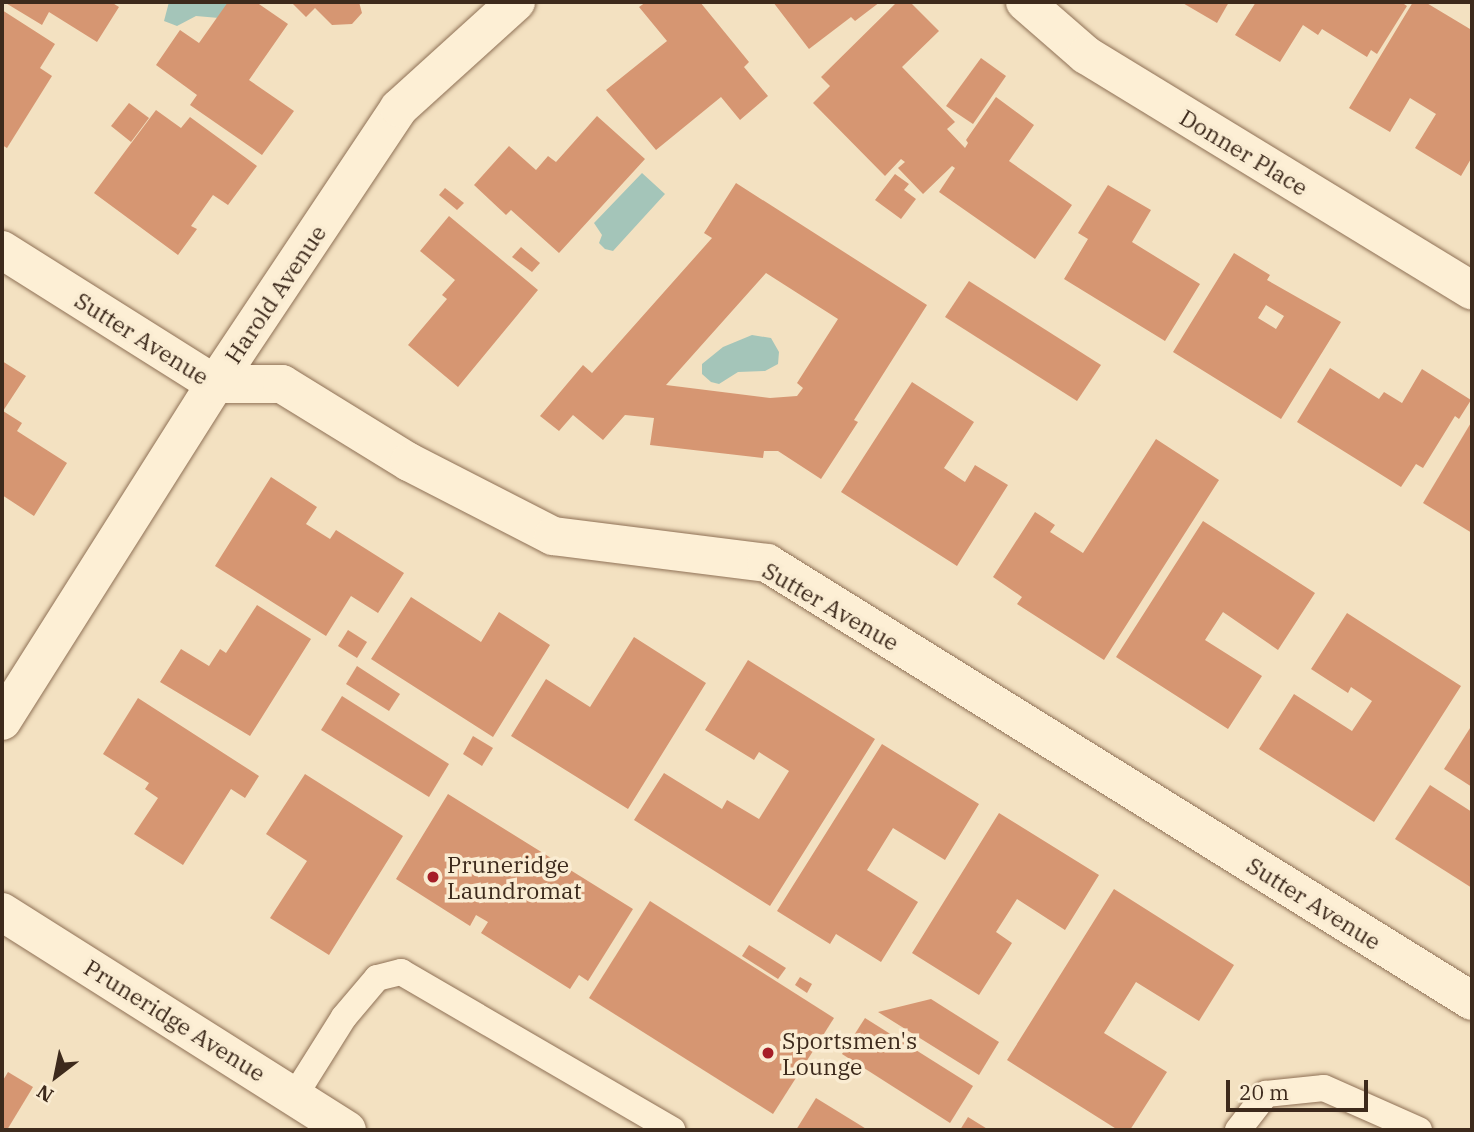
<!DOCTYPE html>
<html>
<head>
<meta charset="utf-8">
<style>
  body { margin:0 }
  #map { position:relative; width:1474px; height:1132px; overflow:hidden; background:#f3e1c1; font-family:"IBM Plex Serif",serif }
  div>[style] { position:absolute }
  .water>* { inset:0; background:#a4c5b9 }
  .building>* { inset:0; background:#d69672 }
  .roads { filter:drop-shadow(0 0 2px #8f7156) drop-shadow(0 0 2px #8f7156) }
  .service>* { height:26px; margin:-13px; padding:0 13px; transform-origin:13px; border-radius:13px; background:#fdefd5 }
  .minor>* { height:38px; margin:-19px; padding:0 19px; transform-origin:19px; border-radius:19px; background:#fdefd5 }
  .secondary>* { height:38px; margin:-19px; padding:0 19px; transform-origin:19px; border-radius:19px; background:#fdefd5 }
  .dots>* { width:19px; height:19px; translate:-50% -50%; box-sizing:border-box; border:4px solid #faecd2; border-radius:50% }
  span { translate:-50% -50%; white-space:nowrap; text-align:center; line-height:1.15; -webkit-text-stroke:7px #faecd2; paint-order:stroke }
  .street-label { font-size:23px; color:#3d2a1c }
  .poi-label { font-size:23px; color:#3d2a1c }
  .left { translate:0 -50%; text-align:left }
  .frame { position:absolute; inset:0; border:4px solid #3d2a1c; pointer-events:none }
  .north { position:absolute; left:21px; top:1041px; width:70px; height:70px; -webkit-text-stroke:5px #faecd2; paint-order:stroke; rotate:212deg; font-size:19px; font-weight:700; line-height:28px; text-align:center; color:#3d2a1c }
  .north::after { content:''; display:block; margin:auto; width:24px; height:32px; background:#3d2a1c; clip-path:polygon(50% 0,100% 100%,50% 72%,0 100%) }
  .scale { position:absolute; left:1226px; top:1080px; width:142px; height:32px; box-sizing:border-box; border:4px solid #3d2a1c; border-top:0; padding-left:9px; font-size:21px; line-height:24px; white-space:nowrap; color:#3d2a1c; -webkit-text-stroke:5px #faecd2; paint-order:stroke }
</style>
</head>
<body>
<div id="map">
  <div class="water">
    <i style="clip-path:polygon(169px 2px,231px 2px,219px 18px,196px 16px,177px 26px,164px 21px)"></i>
    <i style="clip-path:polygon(642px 173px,665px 194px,613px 251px,605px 249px,599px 243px,602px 235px,594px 223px)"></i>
    <i style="clip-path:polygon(752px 335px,771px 338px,779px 352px,778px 364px,765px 371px,738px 372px,719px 384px,711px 382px,702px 374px,702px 364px,723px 347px)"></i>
  </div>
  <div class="building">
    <i style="clip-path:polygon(4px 2px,111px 2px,119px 7px,97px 42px,49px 12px,42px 25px)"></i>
    <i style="clip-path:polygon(228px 2px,256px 2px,288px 24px,249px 80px,294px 111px,262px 155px,190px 105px,197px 95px,156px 65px,180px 30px,199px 43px)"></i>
    <i style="clip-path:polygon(291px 2px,359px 2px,362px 13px,352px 24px,332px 25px,315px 8px,306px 17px)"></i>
    <i style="clip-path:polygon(646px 2px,700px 2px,749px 62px,744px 67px,768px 96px,740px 120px,721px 97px,656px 150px,606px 90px,667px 41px,639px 7px)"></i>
    <i style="clip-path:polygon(773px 2px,880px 2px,855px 21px,851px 17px,809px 49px)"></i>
    <i style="clip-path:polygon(897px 2px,910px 2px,939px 31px,902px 67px,955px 122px,947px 129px,965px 148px,968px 143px,966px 140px,996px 97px,1034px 125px,1009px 161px,1072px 205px,1035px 259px,939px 192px,955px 168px,952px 166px,923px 194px,898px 168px,905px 162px,901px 159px,885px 176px,813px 103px,830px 86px,821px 77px)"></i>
    <i style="clip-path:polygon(1181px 2px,1229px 2px,1217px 23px)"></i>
    <i style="clip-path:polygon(1256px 2px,1401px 2px,1407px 6px,1377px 54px,1371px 50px,1367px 57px,1322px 29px,1318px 35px,1303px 25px,1280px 62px,1235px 35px)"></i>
    <i style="clip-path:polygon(1413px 2px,1425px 2px,1470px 29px,1472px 26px,1472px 157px,1461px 176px,1415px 148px,1436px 114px,1410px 98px,1390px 132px,1349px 108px)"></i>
    <i style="clip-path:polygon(2px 10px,55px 44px,40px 68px,52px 76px,7px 148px,2px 145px)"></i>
    <i style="clip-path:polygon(981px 58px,1006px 76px,973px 124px,946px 106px)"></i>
    <i style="clip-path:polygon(129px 103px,149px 118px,131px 142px,111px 126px)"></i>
    <i style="clip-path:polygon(156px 110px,181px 128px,190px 117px,257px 166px,228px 205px,213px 195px,191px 226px,197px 229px,178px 255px,94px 193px)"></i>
    <i style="clip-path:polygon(597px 116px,645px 159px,559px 253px,511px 210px,506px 215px,474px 185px,509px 146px,536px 170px,548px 156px,556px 162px)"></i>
    <i style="clip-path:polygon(895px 174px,909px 184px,904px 190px,916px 199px,901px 219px,875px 200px)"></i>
    <i style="clip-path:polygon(evenodd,736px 183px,927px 305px,854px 420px,858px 422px,821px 479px,778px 451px,764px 451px,763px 458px,650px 445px,654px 418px,625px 415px,603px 440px,573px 415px,559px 431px,540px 416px,583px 365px,592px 373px,712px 238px,704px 233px,736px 183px,766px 273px,838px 319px,797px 383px,803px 388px,797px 396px,770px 398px,666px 385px,766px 273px)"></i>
    <i style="clip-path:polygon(1108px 185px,1151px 210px,1132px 242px,1200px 284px,1165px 341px,1064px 279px,1088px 239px,1078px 233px)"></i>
    <i style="clip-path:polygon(445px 188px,464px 203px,457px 210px,439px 195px)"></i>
    <i style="clip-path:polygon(449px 216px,538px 290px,458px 387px,408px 345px,447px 299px,442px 295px,455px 280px,420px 251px)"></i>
    <i style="clip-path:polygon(521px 247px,540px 263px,532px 272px,512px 257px)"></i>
    <i style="clip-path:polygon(evenodd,1234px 253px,1270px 275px,1267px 280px,1341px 322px,1281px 419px,1173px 352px,1234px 253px,1266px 305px,1284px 316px,1276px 329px,1258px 318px,1266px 305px)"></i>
    <i style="clip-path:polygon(969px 281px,1101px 365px,1077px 401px,945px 317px)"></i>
    <i style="clip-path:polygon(2px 361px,26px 376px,3px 411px,22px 423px,17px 431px,67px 463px,34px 516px,2px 495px)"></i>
    <i style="clip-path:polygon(1330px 368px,1379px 399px,1384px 392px,1402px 403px,1422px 369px,1471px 400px,1459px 419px,1455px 416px,1423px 468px,1416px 464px,1401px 487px,1297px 422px)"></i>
    <i style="clip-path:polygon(912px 382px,974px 422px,944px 468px,965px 482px,975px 465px,1008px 485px,957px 566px,841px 492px)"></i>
    <i style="clip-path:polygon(1472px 421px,1472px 533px,1423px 503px)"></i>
    <i style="clip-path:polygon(1156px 439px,1219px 480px,1104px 660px,1017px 604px,1022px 597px,993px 577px,1035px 512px,1055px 525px,1050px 532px,1083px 553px)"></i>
    <i style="clip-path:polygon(271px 477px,317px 507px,306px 524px,330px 539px,336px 530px,404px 573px,378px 613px,351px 596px,326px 636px,215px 566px)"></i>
    <i style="clip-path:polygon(1203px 521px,1315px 593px,1278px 650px,1223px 612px,1205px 640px,1262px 676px,1228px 729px,1116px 657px)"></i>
    <i style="clip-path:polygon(411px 597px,481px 642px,499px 612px,550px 645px,493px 737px,371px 659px)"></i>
    <i style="clip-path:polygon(257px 605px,311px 639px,250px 736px,160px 682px,181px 649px,209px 666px,220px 649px,226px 653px)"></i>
    <i style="clip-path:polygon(1347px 613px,1461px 686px,1374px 822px,1259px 749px,1294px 694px,1352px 731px,1372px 701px,1351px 687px,1348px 693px,1311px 669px)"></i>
    <i style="clip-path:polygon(348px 630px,367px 642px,357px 658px,338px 646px)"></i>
    <i style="clip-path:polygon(634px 637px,706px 683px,628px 809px,511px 736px,546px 679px,590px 707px)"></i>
    <i style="clip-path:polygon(748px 660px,875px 739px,770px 906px,634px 820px,664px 773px,722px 809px,727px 800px,759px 819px,789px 771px,759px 752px,754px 760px,705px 730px)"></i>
    <i style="clip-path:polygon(357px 666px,400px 694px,389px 711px,346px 684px)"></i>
    <i style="clip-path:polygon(342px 696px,449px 764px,429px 797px,321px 730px)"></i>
    <i style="clip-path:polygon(138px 698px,259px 776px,245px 798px,231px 789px,183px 865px,134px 834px,158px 798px,145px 789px,149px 783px,103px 754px)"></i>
    <i style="clip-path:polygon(1472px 725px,1472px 787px,1444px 769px)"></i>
    <i style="clip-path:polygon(473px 736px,493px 748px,482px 766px,463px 754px)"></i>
    <i style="clip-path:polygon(882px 744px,979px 804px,945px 860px,893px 828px,867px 870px,918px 902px,881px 962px,836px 934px,830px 944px,777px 911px)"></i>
    <i style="clip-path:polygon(305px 774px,403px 836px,329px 955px,270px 918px,307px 861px,266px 834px)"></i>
    <i style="clip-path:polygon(1430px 785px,1472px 812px,1472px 888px,1395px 839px)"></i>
    <i style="clip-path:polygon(448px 794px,633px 909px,588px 981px,579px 975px,570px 989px,481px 933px,488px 922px,476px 915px,470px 926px,396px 879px)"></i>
    <i style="clip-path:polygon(999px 813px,1099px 875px,1065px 930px,1017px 899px,996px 932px,1012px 943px,979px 995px,912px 953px)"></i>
    <i style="clip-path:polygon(1114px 889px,1234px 965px,1199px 1021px,1136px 982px,1104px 1033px,1167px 1072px,1130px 1130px,1118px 1130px,1007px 1060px)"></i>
    <i style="clip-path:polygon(650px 901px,834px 1018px,773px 1114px,589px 998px)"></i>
    <i style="clip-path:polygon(749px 945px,786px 968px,778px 979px,742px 956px)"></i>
    <i style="clip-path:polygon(800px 977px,812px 984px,807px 993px,795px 985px)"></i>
    <i style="clip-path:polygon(931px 999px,999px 1042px,979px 1075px,878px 1012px)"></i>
    <i style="clip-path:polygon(865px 1018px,973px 1086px,950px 1123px,842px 1054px)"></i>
    <i style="clip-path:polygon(8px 1072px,33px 1087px,7px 1130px,2px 1130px,2px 1082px)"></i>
    <i style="clip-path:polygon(816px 1098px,868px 1130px,796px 1130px)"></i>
    <i style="clip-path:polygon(968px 1117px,989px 1130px,960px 1130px)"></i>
  </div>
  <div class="roads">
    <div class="service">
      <i style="left:295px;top:1095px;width:92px;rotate:-57.9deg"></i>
      <i style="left:344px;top:1017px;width:51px;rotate:-49.8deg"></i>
      <i style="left:377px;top:978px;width:25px;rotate:-14deg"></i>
      <i style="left:401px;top:972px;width:314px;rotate:30.2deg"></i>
      <i style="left:1238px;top:1130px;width:46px;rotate:-52.1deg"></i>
      <i style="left:1266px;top:1094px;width:58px;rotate:-5.9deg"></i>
      <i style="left:1324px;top:1088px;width:104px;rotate:23.9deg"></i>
    </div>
    <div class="minor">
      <i style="left:1025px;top:2px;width:81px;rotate:41deg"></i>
      <i style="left:1086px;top:55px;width:452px;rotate:31.4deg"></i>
      <i style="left:2px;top:250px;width:252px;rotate:32.2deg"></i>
      <i style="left:215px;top:384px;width:67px"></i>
      <i style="left:282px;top:384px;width:149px;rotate:31.6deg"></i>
      <i style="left:409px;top:462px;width:162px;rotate:27.2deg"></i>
      <i style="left:553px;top:536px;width:216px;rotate:7.2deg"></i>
      <i style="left:767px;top:563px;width:830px;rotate:31.85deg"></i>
      <i style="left:2px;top:721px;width:399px;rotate:-57.7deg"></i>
      <i style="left:215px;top:384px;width:332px;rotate:-56.3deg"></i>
      <i style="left:399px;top:108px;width:158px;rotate:-42.2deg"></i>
    </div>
    <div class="secondary">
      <i style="left:2px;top:912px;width:408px;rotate:32.3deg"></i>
    </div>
  </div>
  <div class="dots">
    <i style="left:433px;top:877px;background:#a61e27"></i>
    <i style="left:768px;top:1053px;background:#a61e27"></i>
  </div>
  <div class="street-label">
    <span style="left:1244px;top:152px;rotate:31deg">Donner Place</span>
    <span style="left:275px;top:294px;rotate:-56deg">Harold Avenue</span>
    <span style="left:142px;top:338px;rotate:32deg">Sutter Avenue</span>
    <span style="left:831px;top:606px;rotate:30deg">Sutter Avenue</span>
    <span style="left:1314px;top:903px;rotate:32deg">Sutter Avenue</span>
    <span style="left:175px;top:1020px;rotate:32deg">Pruneridge Avenue</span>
  </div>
  <div class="poi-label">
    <span class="left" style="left:447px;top:877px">Pruneridge<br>Laundromat</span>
    <span class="left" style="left:782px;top:1053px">Sportsmen's<br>Lounge</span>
  </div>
  <div class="frame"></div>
  <div class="north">N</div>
  <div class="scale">20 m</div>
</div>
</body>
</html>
